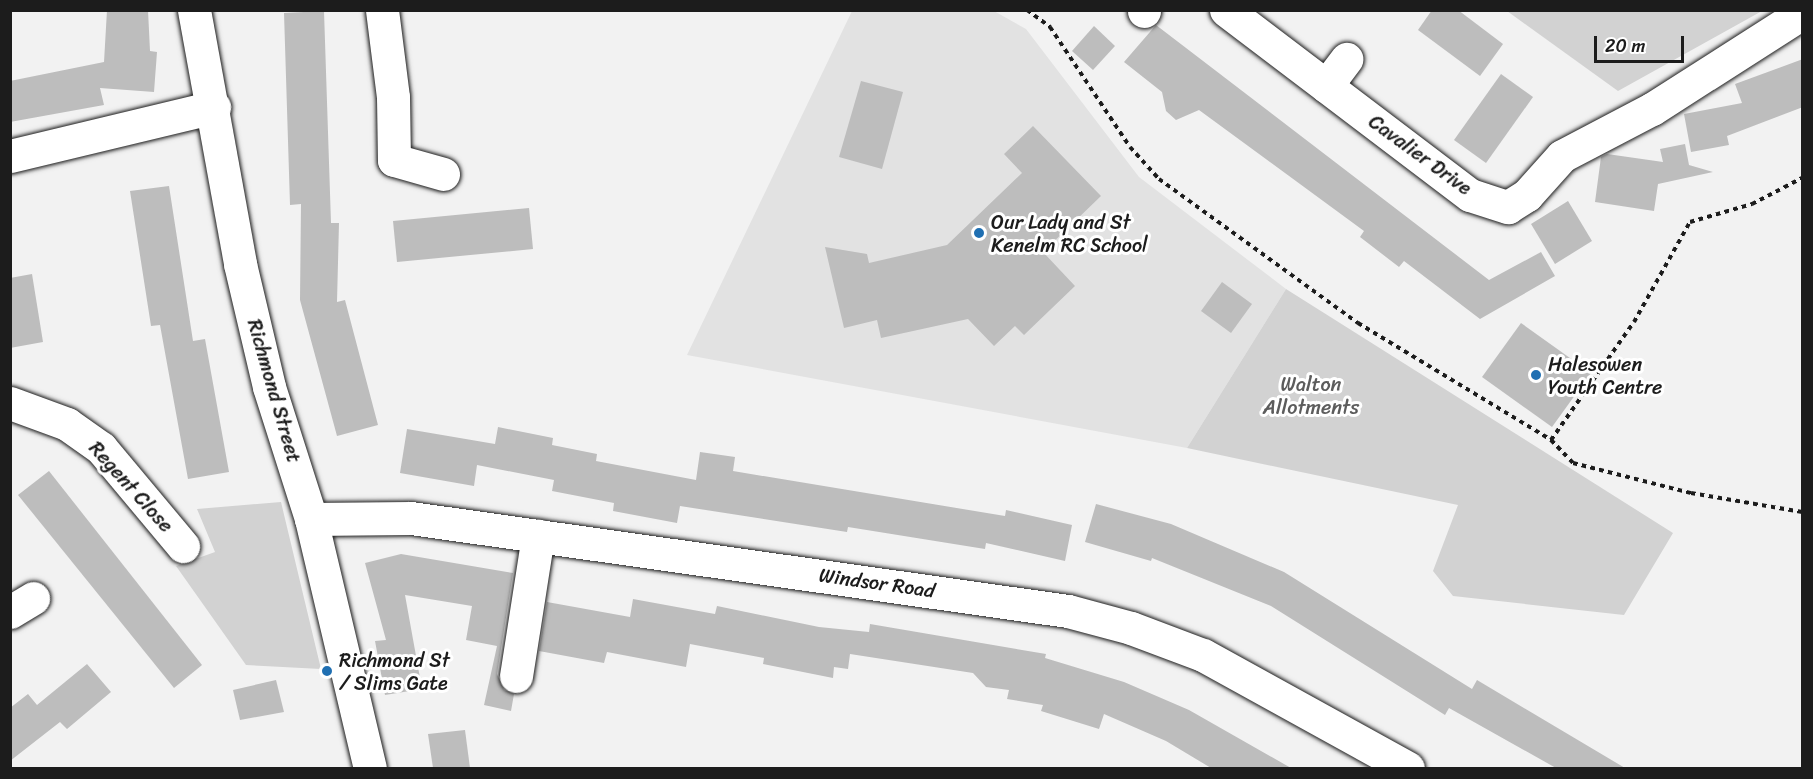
<!DOCTYPE html>
<html>
<head>
<meta charset="utf-8">
<style>
  body { margin:0 }
  #map { position:relative; width:1813px; height:779px; overflow:hidden; background:#f2f2f2; font-family:Sriracha,sans-serif }
  div>[style] { position:absolute }
  .built>* { inset:0; background:#e2e2e2 }
  .green>* { inset:0; background:#d2d2d2 }
  .building>* { inset:0; background:#bdbdbd }
  .path>* { height:4px; margin-top:-2px; transform-origin:0; background:repeating-linear-gradient(90deg,#1c1c1c 0 4.5px,transparent 0 9px) }
  .roads { filter:drop-shadow(0 0 2px #1c1c1c) drop-shadow(0 0 2px #1c1c1c) }
  .minor>* { height:33px; margin:-16.5px; padding:0 16.5px; transform-origin:16.5px; border-radius:16.5px; background:#fff }
  .dots>* { width:16px; height:16px; translate:-50% -50%; box-sizing:border-box; border:3px solid #fff; border-radius:50% }
  span { translate:-50% -50%; white-space:nowrap; text-align:center; line-height:1.15; -webkit-text-stroke:6px #fff; paint-order:stroke }
  .street-label { font-size:20px; color:#1c1c1c }
  .poi-label { font-size:20px; color:#1c1c1c }
  .left { translate:0 -50%; text-align:left }
  .park-label { font-size:20px; color:#5c5c5c }
  .frame { position:absolute; inset:0; border:12px solid #1c1c1c; pointer-events:none }
  .scale { position:absolute; left:1594px; top:36px; width:90px; height:27px; box-sizing:border-box; border:3px solid #1c1c1c; border-top:0; padding-left:8px; font-size:18px; line-height:21px; white-space:nowrap; color:#1c1c1c; -webkit-text-stroke:4px #fff; paint-order:stroke }
</style>
</head>
<body>
<div id="map">
  <div class="built">
    <i style="clip-path:polygon(852px 11px,994px 11px,1026px 29px,1139px 177px,1286px 289px,1187px 448px,687px 355px)"></i>
  </div>
  <div class="green">
    <i style="clip-path:polygon(1507px 11px,1762px 11px,1618px 91px)"></i>
    <i style="clip-path:polygon(1286px 289px,1673px 533px,1624px 615px,1453px 596px,1433px 571px,1458px 505px,1187px 448px)"></i>
    <i style="clip-path:polygon(281px 502px,321px 669px,246px 665px,176px 566px,215px 552px,197px 509px)"></i>
  </div>
  <div class="building">
    <i style="clip-path:polygon(107px 10px,148px 10px,150px 51px,157px 52px,154px 92px,100px 88px,104px 105px,10px 122px,10px 81px,104px 62px)"></i>
    <i style="clip-path:polygon(1432px 10px,1458px 10px,1503px 44px,1480px 76px,1418px 30px)"></i>
    <i style="clip-path:polygon(324px 11px,331px 223px,339px 223px,337px 302px,345px 300px,378px 425px,337px 436px,300px 300px,301px 204px,290px 205px,284px 13px)"></i>
    <i style="clip-path:polygon(1156px 25px,1489px 280px,1541px 252px,1555px 276px,1480px 319px,1404px 261px,1399px 267px,1360px 237px,1364px 231px,1199px 110px,1176px 120px,1166px 111px,1162px 92px,1124px 62px)"></i>
    <i style="clip-path:polygon(1094px 26px,1115px 46px,1093px 70px,1072px 51px)"></i>
    <i style="clip-path:polygon(1803px 59px,1803px 107px,1727px 136px,1729px 145px,1691px 152px,1684px 114px,1742px 103px,1735px 84px)"></i>
    <i style="clip-path:polygon(1501px 74px,1533px 97px,1486px 163px,1454px 140px)"></i>
    <i style="clip-path:polygon(861px 81px,903px 92px,882px 169px,839px 157px)"></i>
    <i style="clip-path:polygon(1033px 126px,1101px 196px,1043px 252px,1075px 286px,1024px 335px,1015px 326px,994px 346px,968px 319px,881px 338px,877px 320px,844px 328px,825px 247px,867px 254px,869px 263px,947px 245px,1022px 173px,1004px 154px)"></i>
    <i style="clip-path:polygon(1685px 144px,1689px 165px,1713px 172px,1658px 184px,1654px 211px,1595px 202px,1601px 157px,1607px 154px,1663px 162px,1660px 149px)"></i>
    <i style="clip-path:polygon(169px 186px,193px 341px,205px 339px,229px 472px,188px 479px,160px 325px,151px 326px,130px 191px)"></i>
    <i style="clip-path:polygon(1568px 201px,1592px 241px,1555px 264px,1531px 224px)"></i>
    <i style="clip-path:polygon(529px 208px,533px 249px,397px 262px,393px 221px)"></i>
    <i style="clip-path:polygon(32px 274px,43px 342px,10px 348px,10px 278px)"></i>
    <i style="clip-path:polygon(1222px 282px,1252px 304px,1231px 333px,1201px 311px)"></i>
    <i style="clip-path:polygon(1521px 323px,1591px 373px,1552px 427px,1482px 377px)"></i>
    <i style="clip-path:polygon(498px 427px,553px 438px,552px 445px,597px 454px,596px 461px,696px 480px,700px 452px,735px 457px,733px 471px,1005px 516px,1006px 510px,1072px 525px,1065px 561px,986px 543px,985px 549px,848px 527px,847px 532px,680px 506px,677px 523px,613px 511px,614px 503px,552px 491px,554px 480px,477px 465px,474px 486px,400px 473px,407px 429px,495px 444px)"></i>
    <i style="clip-path:polygon(49px 471px,202px 665px,174px 688px,18px 495px)"></i>
    <i style="clip-path:polygon(1096px 504px,1171px 524px,1284px 572px,1472px 689px,1477px 680px,1625px 768px,1556px 768px,1449px 708px,1445px 715px,1271px 606px,1152px 558px,1151px 561px,1085px 542px)"></i>
    <i style="clip-path:polygon(401px 554px,513px 573px,497px 674px,504px 690px,514px 694px,511px 711px,484px 705px,497px 646px,466px 640px,472px 606px,405px 595px,422px 689px,385px 695px,375px 641px,386px 640px,365px 563px)"></i>
    <i style="clip-path:polygon(633px 599px,715px 614px,717px 606px,819px 627px,869px 632px,870px 624px,1046px 654px,1045px 658px,1124px 682px,1189px 710px,1291px 768px,1211px 768px,1166px 741px,1104px 714px,1099px 729px,1041px 711px,1043px 705px,1007px 699px,1009px 690px,986px 687px,973px 673px,850px 654px,848px 669px,834px 667px,833px 678px,763px 664px,764px 658px,690px 644px,686px 667px,607px 652px,604px 663px,539px 651px,547px 602px,630px 617px)"></i>
    <i style="clip-path:polygon(87px 664px,111px 692px,67px 729px,60px 722px,10px 761px,10px 708px,28px 694px,37px 705px)"></i>
    <i style="clip-path:polygon(276px 680px,284px 712px,240px 720px,233px 690px)"></i>
    <i style="clip-path:polygon(465px 730px,470px 768px,433px 768px,428px 734px)"></i>
  </div>
  <div class="path">
    <i style="left:1027px;top:10px;width:29px;rotate:36deg"></i>
    <i style="left:1050px;top:27px;width:144px;rotate:56.3deg"></i>
    <i style="left:1130px;top:147px;width:43px;rotate:47.8deg"></i>
    <i style="left:1159px;top:179px;width:246px;rotate:35.9deg"></i>
    <i style="left:1358px;top:323px;width:226px;rotate:31.2deg"></i>
    <i style="left:1551px;top:440px;width:32px;rotate:46deg"></i>
    <i style="left:1573px;top:463px;width:122px;rotate:14.3deg"></i>
    <i style="left:1691px;top:493px;width:113px;rotate:9.7deg"></i>
    <i style="left:1551px;top:440px;width:144px;rotate:-54.9deg"></i>
    <i style="left:1634px;top:322px;width:115px;rotate:-60.8deg"></i>
    <i style="left:1690px;top:222px;width:65px;rotate:-16.2deg"></i>
    <i style="left:1752px;top:204px;width:56px;rotate:-27.5deg"></i>
  </div>
  <div class="roads">
    <div class="minor">
      <i style="left:194px;top:10px;width:258px;rotate:79.7deg"></i>
      <i style="left:240px;top:264px;width:126px;rotate:76.7deg"></i>
      <i style="left:269px;top:387px;width:139px;rotate:72.3deg"></i>
      <i style="left:311px;top:519px;width:256px;rotate:76.7deg"></i>
      <i style="left:382px;top:10px;width:88px;rotate:82.8deg"></i>
      <i style="left:393px;top:97px;width:63px;rotate:89.1deg"></i>
      <i style="left:394px;top:160px;width:51px;rotate:15.9deg"></i>
      <i style="left:1226px;top:10px;width:306px;rotate:37.2deg"></i>
      <i style="left:1470px;top:195px;width:40px;rotate:18deg"></i>
      <i style="left:1508px;top:207px;width:22px;rotate:-32deg"></i>
      <i style="left:1527px;top:195px;width:52px;rotate:-48.1deg"></i>
      <i style="left:1562px;top:156px;width:102px;rotate:-27.6deg"></i>
      <i style="left:1652px;top:109px;width:178px;rotate:-32.6deg"></i>
      <i style="left:1144px;top:11px;width:1px;rotate:-90deg"></i>
      <i style="left:1326px;top:86px;width:34px;rotate:-53deg"></i>
      <i style="left:10px;top:156px;width:210px;rotate:-13.5deg"></i>
      <i style="left:10px;top:403px;width:61px;rotate:20.2deg"></i>
      <i style="left:67px;top:424px;width:42px;rotate:35.2deg"></i>
      <i style="left:101px;top:448px;width:128px;rotate:50.1deg"></i>
      <i style="left:311px;top:519px;width:100px;rotate:-0.6deg"></i>
      <i style="left:411px;top:518px;width:664px;rotate:8.06deg"></i>
      <i style="left:1068px;top:611px;width:65px;rotate:15.1deg"></i>
      <i style="left:1131px;top:628px;width:77px;rotate:20.6deg"></i>
      <i style="left:1203px;top:655px;width:234px;rotate:28.9deg"></i>
      <i style="left:10px;top:612px;width:27px;rotate:-31deg"></i>
      <i style="left:516px;top:676px;width:142px;rotate:-81.1deg"></i>
    </div>
  </div>
  <div class="dots">
    <i style="left:979px;top:233px;background:#1f6fb2"></i>
    <i style="left:1536px;top:375px;background:#1f6fb2"></i>
    <i style="left:327px;top:671px;background:#1f6fb2"></i>
  </div>
  <div class="street-label">
    <span style="left:1420px;top:155px;rotate:36deg">Cavalier Drive</span>
    <span style="left:274px;top:391px;rotate:74deg">Richmond Street</span>
    <span style="left:131px;top:487px;rotate:48deg">Regent Close</span>
    <span style="left:877px;top:583px;rotate:8deg">Windsor Road</span>
  </div>
  <div class="poi-label">
    <span class="left" style="left:991px;top:234px">Our Lady and St<br>Kenelm RC School</span>
    <span class="left" style="left:1548px;top:376px">Halesowen<br>Youth Centre</span>
    <span class="left" style="left:339px;top:672px">Richmond St<br>/ Slims Gate</span>
  </div>
  <div class="park-label">
    <span style="left:1311px;top:396px">Walton<br>Allotments</span>
  </div>
  <div class="frame"></div>
  <div class="scale">20 m</div>
</div>
</body>
</html>
